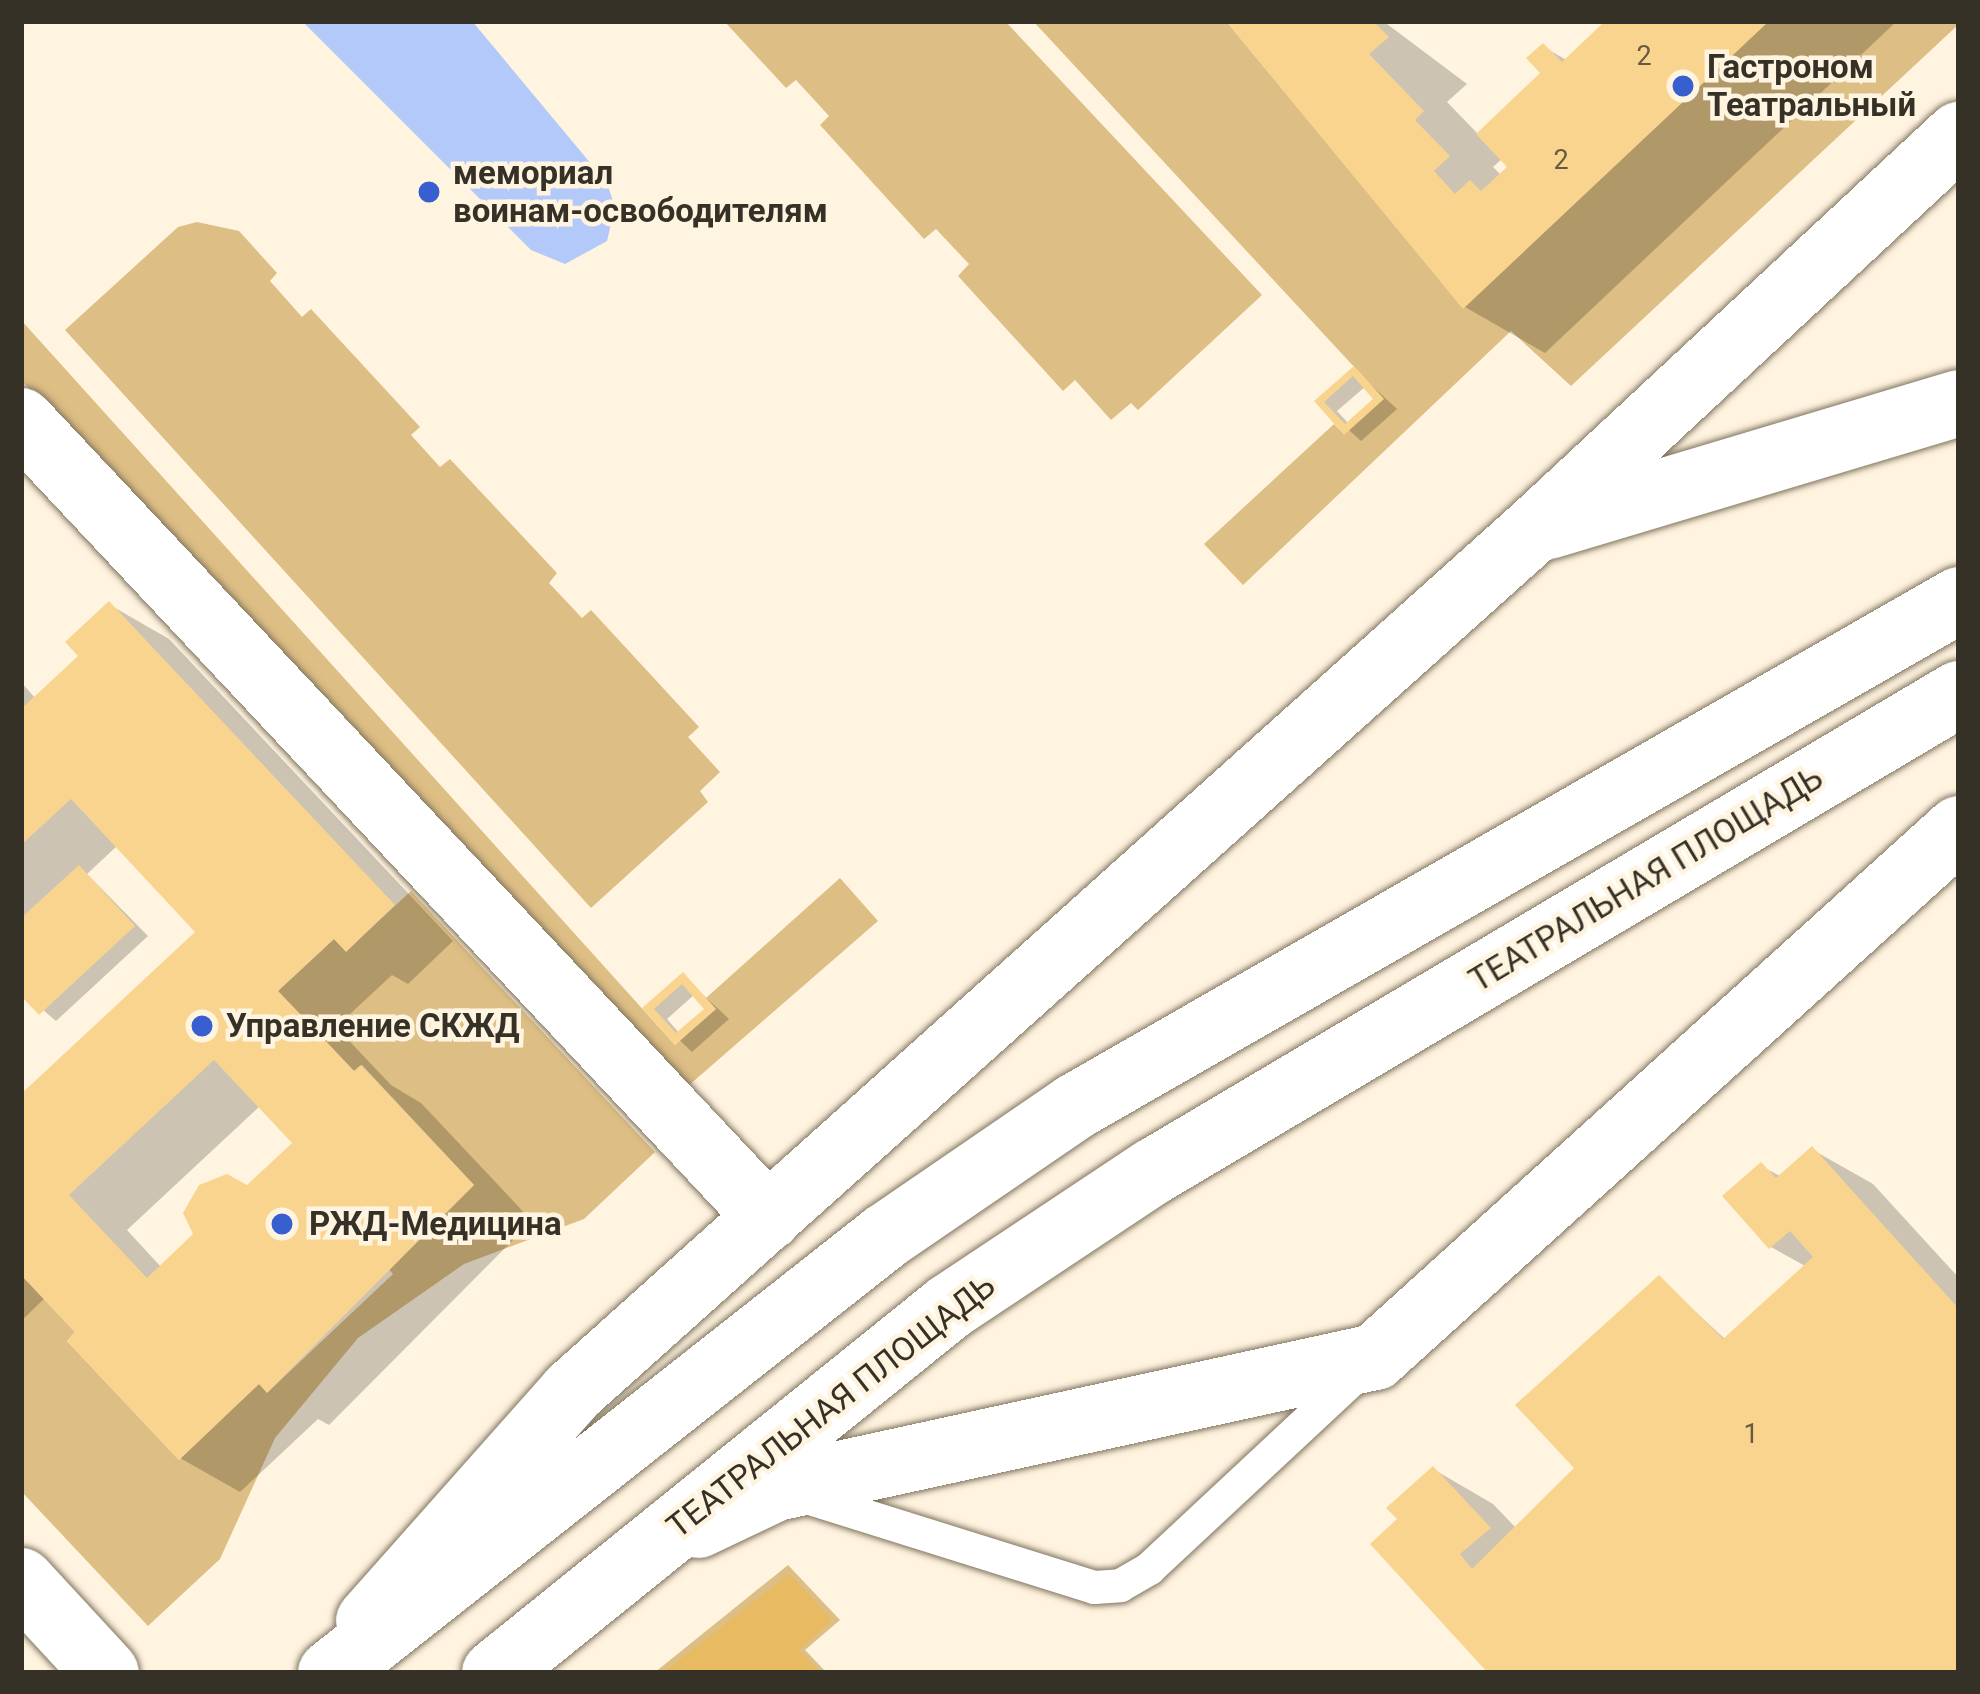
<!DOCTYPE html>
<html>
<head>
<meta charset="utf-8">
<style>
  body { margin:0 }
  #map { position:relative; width:1980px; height:1694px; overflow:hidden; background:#fff4e0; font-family:Roboto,sans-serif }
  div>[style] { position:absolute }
  .green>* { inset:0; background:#ddbe84 }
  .forest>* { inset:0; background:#e8ba61 }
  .water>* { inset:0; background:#b3c9f9 }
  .shadow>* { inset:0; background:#0003 }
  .building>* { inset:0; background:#f9d48f }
  .roads { filter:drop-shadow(0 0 3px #81755f) drop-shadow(0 0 3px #81755f) }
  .lane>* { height:33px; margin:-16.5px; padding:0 16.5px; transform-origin:16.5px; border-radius:16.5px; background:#fff }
  .street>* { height:66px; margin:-33px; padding:0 33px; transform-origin:33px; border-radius:33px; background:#fff }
  .secondary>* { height:66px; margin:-33px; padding:0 33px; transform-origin:33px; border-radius:33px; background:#fff }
  .dots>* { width:33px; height:33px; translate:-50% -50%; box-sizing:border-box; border:6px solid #fff4e0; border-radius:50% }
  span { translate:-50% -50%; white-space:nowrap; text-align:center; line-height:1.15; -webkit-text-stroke:9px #fff4e0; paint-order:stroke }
  .number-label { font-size:27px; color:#675a41 }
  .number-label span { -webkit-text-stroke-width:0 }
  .poi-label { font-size:33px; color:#363127; font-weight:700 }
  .left { translate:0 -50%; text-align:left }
  .street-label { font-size:33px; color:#363127 }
  .frame { position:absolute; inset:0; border:24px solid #363127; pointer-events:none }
</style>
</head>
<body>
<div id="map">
  <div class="green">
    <i style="clip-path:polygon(724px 21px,1005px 21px,1262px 295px,1138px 410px,1131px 403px,1111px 420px,1075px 380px,1063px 391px,958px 276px,969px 264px,936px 229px,924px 239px,820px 125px,829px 116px,796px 80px,786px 88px)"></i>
    <i style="clip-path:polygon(1033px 21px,1226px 21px,1463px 308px,1769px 21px,1959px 24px,1571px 386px,1511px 331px,1243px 585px,1204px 544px,1334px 424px,1344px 434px,1383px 398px)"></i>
    <i style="clip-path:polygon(197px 222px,239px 231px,277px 273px,270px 281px,302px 317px,311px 309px,420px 427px,411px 435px,440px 467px,450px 459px,557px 573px,549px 583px,582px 618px,591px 610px,699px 727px,688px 737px,720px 772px,700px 791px,708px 802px,591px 908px,65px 330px,178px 227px)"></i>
    <i style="clip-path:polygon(21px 320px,675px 1045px,716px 1009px,706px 998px,840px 878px,878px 921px,680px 1093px,21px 380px)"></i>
    <i style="clip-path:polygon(411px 891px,655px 1152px,584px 1219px,464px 1264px,358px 1338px,275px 1438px,220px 1559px,148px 1626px,21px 1491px,21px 1275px,75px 1332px,67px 1341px,179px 1460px,259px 1384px,268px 1392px,393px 1274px,387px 1267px,474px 1185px,362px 1065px,354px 1071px,278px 991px,334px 939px,346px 951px)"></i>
    <i style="clip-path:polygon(788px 1565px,840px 1620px,805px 1650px,827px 1673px,654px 1673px)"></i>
  </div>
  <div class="forest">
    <i style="clip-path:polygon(789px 1574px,832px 1620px,799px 1650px,821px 1673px,663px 1673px)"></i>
  </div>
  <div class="water">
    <i style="clip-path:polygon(302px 21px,472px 21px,607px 183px,615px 207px,607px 241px,565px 264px,531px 250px)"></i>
  </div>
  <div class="shadow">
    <i style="clip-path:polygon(evenodd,1230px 21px,1383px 21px,1467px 84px,1447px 102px,1479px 135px,1545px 73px,1544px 47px,1568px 61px,1609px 21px,1897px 21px,1545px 353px,1465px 307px,1230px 21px,1503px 158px,1511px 167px,1502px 176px,1493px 167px,1503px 158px)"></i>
    <i style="clip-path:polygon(evenodd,1354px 369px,1397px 409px,1361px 441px,1318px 402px,1354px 369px,1366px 386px,1377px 399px,1349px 424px,1337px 411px,1366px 386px)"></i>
    <i style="clip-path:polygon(evenodd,110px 605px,169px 639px,453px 941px,408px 984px,392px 975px,336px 1027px,391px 1085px,421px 1103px,532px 1221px,329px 1425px,318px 1419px,240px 1492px,180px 1458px,46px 1297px,21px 1321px,21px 1098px,200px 932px,118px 845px,87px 874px,148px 936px,56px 1021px,21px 991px,21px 682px,36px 699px,82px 657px,110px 605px,261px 1105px,297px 1143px,162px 1268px,127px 1230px,261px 1105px)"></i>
    <i style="clip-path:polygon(evenodd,683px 976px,729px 1019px,692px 1052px,647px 1009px,683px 976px,695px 994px,708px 1009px,680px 1034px,667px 1019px,695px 994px)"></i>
    <i style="clip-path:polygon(1813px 1150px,1873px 1184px,1959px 1278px,1959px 1673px,1494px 1673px,1401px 1519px,1433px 1469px,1493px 1504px,1517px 1529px,1579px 1468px,1659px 1278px,1726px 1340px,1807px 1267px,1771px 1247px,1761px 1166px,1782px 1177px)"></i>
  </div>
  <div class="building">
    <i style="clip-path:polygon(1226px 21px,1373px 21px,1389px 37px,1369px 54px,1424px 111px,1415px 120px,1450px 156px,1434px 171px,1455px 194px,1470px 180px,1481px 191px,1507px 167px,1476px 134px,1540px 73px,1526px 58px,1543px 43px,1562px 62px,1605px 21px,1769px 21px,1463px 309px)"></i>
    <i style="clip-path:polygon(evenodd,1354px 366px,1384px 399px,1344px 435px,1314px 401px,1354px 366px,1353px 376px,1373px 399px,1345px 424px,1324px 402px,1353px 376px)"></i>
    <i style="clip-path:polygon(evenodd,109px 601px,395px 905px,346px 952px,334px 939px,278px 991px,354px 1071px,361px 1065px,474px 1185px,267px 1393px,259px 1384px,179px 1460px,67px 1341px,75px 1332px,21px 1275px,21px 1094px,195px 932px,71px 799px,21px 845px,21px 709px,78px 656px,65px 642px,109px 601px,214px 1060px,292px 1143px,247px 1185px,227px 1174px,199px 1185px,183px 1213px,193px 1234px,147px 1278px,69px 1195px,214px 1060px)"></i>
    <i style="clip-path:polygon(79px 865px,135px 926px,39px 1015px,21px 996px,21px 918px)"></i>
    <i style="clip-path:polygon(evenodd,683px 972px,716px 1009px,675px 1045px,642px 1008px,683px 972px,682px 984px,704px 1009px,676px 1033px,654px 1009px,682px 984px)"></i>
    <i style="clip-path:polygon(1812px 1146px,1959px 1309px,1959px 1673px,1488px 1673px,1370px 1544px,1397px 1519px,1386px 1508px,1433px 1466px,1491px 1528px,1460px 1554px,1472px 1569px,1574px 1468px,1515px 1405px,1659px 1275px,1723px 1339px,1813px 1257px,1790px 1231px,1769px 1249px,1722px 1196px,1761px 1162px,1776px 1178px)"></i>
  </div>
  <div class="roads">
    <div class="lane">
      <i style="left:800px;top:1495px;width:308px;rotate:17.4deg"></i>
      <i style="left:1094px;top:1587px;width:26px;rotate:-4deg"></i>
      <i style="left:1120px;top:1585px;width:34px;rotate:-30deg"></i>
      <i style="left:1149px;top:1568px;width:289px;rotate:-43deg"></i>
    </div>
    <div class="street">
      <i style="left:21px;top:421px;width:1092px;rotate:46.82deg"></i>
      <i style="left:1549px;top:526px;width:428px;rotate:-16.7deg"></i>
      <i style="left:698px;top:1525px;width:86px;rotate:-25.4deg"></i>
      <i style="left:776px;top:1488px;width:613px;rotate:-12.34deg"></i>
      <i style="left:1375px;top:1357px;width:787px;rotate:-42.12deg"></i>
      <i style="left:21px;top:1581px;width:125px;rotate:47.3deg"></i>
      <i style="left:369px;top:1621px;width:306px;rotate:-48.4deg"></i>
      <i style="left:572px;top:1392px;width:1290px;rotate:-41.86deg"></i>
      <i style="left:1533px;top:531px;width:582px;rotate:-42.91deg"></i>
    </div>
    <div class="secondary">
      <i style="left:331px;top:1673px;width:706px;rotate:-38.22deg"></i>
      <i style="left:886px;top:1236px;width:230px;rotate:-34.4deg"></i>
      <i style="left:1076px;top:1106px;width:1018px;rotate:-29.81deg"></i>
      <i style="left:495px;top:1673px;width:583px;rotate:-38.87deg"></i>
      <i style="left:949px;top:1307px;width:246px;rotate:-33.6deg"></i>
      <i style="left:1154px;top:1171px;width:936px;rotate:-30.65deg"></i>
    </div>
  </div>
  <div class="dots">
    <i style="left:1683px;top:86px;background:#385fd0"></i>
    <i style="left:429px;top:192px;background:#385fd0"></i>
    <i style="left:202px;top:1026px;background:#385fd0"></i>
    <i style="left:282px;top:1224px;background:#385fd0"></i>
  </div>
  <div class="number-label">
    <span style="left:1644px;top:57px">2</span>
    <span style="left:1561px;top:161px">2</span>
    <span style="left:1751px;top:1435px">1</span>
  </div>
  <div class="poi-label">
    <span class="left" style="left:1707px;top:86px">Гастроном<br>Театральный</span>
    <span class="left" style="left:453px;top:192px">мемориал<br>воинам-освободителям</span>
    <span class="left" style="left:226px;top:1026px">Управление СКЖД</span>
    <span class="left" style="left:309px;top:1224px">РЖД-Медицина</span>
  </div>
  <div class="street-label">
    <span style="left:1646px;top:879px;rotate:-31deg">ТЕАТРАЛЬНАЯ ПЛОЩАДЬ</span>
    <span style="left:831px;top:1406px;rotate:-38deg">ТЕАТРАЛЬНАЯ ПЛОЩАДЬ</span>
  </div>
  <div class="frame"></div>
</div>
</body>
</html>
